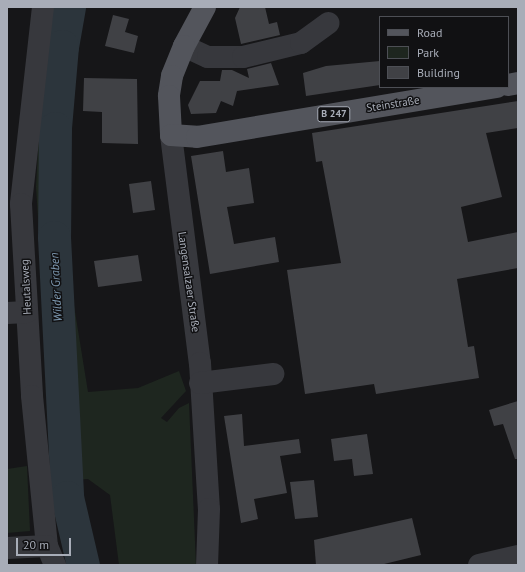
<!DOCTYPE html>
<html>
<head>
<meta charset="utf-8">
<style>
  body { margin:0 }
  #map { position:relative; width:525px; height:572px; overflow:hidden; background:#161618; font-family:"PT Sans",sans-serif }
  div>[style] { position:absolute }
  .green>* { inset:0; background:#1e261f }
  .river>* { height:33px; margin:-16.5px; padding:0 16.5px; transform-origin:16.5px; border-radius:16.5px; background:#2c353c }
  .building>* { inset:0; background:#404145 }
  .minor>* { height:22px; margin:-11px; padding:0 11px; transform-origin:11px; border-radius:11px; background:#37383d }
  .major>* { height:22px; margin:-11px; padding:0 11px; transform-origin:11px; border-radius:11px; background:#53555c }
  span { translate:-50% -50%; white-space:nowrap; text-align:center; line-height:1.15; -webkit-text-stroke:3px #111113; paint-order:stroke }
  .shield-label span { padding:1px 3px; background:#111113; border:1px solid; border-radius:3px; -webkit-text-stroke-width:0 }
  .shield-label { font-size:10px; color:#a8adb8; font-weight:700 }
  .street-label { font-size:11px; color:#a8adb8 }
  .water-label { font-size:12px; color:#7f9bb3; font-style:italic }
  .frame { position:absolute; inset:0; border:8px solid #a8adb8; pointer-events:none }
  .legend { position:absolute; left:379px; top:16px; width:130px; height:72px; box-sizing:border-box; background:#111113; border:1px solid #4d4f55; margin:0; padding:5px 7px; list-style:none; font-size:12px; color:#a8adb8 }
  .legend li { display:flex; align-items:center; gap:8px; height:20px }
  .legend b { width:20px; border:1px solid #4d4f55 }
  .scale { position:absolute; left:16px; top:538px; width:55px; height:18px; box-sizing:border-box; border:2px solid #a8adb8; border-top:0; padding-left:5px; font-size:12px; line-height:14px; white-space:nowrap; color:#a8adb8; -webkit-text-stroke:3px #111113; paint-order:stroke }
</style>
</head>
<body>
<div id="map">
  <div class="green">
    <i style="clip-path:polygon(53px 7px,82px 7px,72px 47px,66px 122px,62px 231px,88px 392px,138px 388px,179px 371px,186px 391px,161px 418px,167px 422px,179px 408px,189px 403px,196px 565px,119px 565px,110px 495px,88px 479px,55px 481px,36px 187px,41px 90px)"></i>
    <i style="clip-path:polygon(27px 466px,30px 531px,7px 533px,7px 469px)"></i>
  </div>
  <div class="river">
    <i style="left:69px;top:7px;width:40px;rotate:100deg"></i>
    <i style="left:62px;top:46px;width:82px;rotate:94.9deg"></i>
    <i style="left:55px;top:128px;width:109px;rotate:90.5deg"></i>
    <i style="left:54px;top:237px;width:260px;rotate:87.1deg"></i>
    <i style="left:67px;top:497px;width:70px;rotate:76.8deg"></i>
  </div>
  <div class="building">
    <i style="clip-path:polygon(240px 7px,265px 7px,269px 24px,277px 22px,280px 35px,241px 44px,235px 18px)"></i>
    <i style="clip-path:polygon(113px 15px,129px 19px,125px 32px,138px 36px,134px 53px,105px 46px)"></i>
    <i style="clip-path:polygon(380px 61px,380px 85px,306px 96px,303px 73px,326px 66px)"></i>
    <i style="clip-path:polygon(271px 63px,279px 85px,237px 91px,233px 106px,221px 101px,216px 113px,191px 114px,188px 105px,200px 81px,220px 81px,222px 70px,232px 70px,249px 78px,247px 69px)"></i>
    <i style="clip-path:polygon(84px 78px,137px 79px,138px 144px,102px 143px,102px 112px,83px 111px)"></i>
    <i style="clip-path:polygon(518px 101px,518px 128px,486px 133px,502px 197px,461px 207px,468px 242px,518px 232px,518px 268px,457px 279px,468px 347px,474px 346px,479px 378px,376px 394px,374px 384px,305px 394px,287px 270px,341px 263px,322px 161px,316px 162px,312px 133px)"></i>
    <i style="clip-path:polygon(223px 151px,226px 172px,249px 168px,254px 203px,227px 207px,234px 244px,275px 237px,279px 262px,210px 274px,191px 156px)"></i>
    <i style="clip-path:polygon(151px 181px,155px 210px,133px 213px,129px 184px)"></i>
    <i style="clip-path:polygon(138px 255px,142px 281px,98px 287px,94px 261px)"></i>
    <i style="clip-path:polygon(518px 401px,518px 459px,515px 459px,503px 424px,494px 426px,489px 410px)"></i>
    <i style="clip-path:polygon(242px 414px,244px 446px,299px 439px,301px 453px,280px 456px,287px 493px,254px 499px,258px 519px,241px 523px,224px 416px)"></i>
    <i style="clip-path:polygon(367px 434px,373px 474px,354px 476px,352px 459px,334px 461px,331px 439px)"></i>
    <i style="clip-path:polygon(314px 480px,318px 517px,295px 519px,290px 482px)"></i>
    <i style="clip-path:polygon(412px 518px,421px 555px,380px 565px,316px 565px,314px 540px)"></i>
  </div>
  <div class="minor">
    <i style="left:43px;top:7px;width:198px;rotate:96.4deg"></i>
    <i style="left:21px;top:204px;width:192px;rotate:86.7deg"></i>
    <i style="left:32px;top:396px;width:151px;rotate:84.3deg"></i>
    <i style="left:47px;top:546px;width:21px;rotate:67deg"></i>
    <i style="left:184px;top:46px;width:26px;rotate:25deg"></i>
    <i style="left:208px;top:57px;width:35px"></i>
    <i style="left:243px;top:57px;width:60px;rotate:-13.6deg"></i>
    <i style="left:301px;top:43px;width:34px;rotate:-36deg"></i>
    <i style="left:171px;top:135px;width:230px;rotate:82.8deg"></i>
    <i style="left:200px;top:363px;width:146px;rotate:86.5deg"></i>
    <i style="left:209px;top:509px;width:56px;rotate:92deg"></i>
    <i style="left:7px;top:313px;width:20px;rotate:-3deg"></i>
    <i style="left:200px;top:383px;width:74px;rotate:-7deg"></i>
    <i style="left:7px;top:548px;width:40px;rotate:-2.9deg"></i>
    <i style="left:479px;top:565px;width:40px;rotate:-13deg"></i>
  </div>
  <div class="major">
    <i style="left:205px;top:7px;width:44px;rotate:118.3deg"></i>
    <i style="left:184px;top:46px;width:32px;rotate:112deg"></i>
    <i style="left:172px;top:76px;width:20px;rotate:99deg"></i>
    <i style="left:169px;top:96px;width:39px;rotate:87deg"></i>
    <i style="left:171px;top:135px;width:26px;rotate:4deg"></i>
    <i style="left:197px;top:137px;width:304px;rotate:-9.5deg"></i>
    <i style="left:508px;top:85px;width:10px;rotate:-11deg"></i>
  </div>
  <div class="shield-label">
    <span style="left:334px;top:114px">B 247</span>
  </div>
  <div class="street-label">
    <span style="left:393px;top:104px;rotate:-9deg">Steinstraße</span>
    <span style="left:189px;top:282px;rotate:82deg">Langensalzaer Straße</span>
    <span style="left:26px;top:287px;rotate:-93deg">Heutalsweg</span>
  </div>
  <div class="water-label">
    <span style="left:56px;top:287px;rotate:-93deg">Wilder Graben</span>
  </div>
  <div class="frame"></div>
  <ul class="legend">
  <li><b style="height:5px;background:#53555c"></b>Road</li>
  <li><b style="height:11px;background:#1e261f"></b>Park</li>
  <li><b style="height:11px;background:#404145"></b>Building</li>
  </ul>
  <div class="scale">20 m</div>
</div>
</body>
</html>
